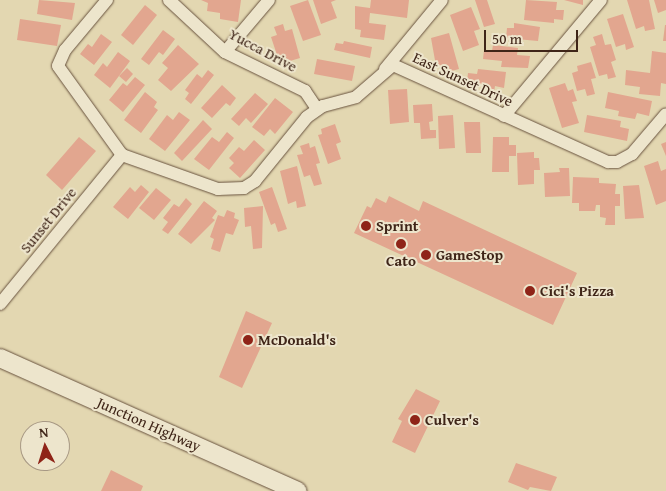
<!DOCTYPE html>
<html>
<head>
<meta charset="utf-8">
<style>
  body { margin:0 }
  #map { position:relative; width:666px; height:491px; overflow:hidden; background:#e3d7b1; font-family:"Gentium Book Plus",serif }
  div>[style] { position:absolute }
  .building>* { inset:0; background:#e2a68f }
  .roads { filter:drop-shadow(0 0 1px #68523e) drop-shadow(0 0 1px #68523e) }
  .street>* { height:12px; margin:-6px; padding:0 6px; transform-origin:6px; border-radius:6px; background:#ede5cc }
  .secondary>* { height:18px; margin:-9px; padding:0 9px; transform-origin:9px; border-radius:9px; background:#ede5cc }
  .dots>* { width:14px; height:14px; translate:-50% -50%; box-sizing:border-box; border:2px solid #ede5cc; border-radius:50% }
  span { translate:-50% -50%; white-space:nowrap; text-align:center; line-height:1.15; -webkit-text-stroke:4px #ede5cc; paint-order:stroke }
  .street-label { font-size:15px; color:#3f2518 }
  .poi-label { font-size:15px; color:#3f2518; font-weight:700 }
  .left { translate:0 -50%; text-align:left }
  .north { position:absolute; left:20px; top:421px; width:50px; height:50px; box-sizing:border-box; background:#ede5cc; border:1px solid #a79884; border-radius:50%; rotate:355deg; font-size:14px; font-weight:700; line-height:20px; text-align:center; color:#3f2518 }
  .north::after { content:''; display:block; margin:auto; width:18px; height:22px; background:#8f2418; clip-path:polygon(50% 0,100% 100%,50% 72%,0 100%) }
  .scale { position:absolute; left:484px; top:30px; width:94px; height:22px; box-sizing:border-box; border:2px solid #3f2518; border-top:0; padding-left:6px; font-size:15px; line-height:18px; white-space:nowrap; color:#3f2518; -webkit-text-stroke:4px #ede5cc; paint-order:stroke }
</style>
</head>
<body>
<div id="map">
  <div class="building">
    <i style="clip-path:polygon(39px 0,75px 3px,72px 20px,37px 14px)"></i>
    <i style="clip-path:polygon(201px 0,241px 0,238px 22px,220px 19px,220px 13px,207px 11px,208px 3px)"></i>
    <i style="clip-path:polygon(308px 0,321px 35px,303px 41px,290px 6px)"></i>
    <i style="clip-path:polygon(313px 0,336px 0,331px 2px,337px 18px,321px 24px)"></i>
    <i style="clip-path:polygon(371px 0,409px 0,407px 18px,370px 13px,369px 23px,386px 25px,384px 40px,360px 37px,361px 30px,355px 29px,355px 6px,370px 8px)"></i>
    <i style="clip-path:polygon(475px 0,487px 0,495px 24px,484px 27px)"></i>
    <i style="clip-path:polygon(526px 0,557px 2px,556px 10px,564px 10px,563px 20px,554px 19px,554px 23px,524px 20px)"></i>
    <i style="clip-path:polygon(564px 0,583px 0,583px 5px)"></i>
    <i style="clip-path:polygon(627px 0,649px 0,655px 29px,645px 31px,644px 26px,636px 29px)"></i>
    <i style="clip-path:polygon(654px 0,666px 0,666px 10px,658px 13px)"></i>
    <i style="clip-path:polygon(145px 5px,157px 15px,133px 45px,121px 35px)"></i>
    <i style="clip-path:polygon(471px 7px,480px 29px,474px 31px,479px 45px,463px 51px,450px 15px)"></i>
    <i style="clip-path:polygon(623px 14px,634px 47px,626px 50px,625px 44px,616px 47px,607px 19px)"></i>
    <i style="clip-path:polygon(20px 19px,61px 25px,57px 46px,17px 40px)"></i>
    <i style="clip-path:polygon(514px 23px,540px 27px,538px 41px,506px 38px,507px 28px,514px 28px)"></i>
    <i style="clip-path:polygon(283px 24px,285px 31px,292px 29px,300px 58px,280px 64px,271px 37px,277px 35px,274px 27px)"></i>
    <i style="clip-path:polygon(665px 25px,666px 25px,666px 41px,663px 41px)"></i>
    <i style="clip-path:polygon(163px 30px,175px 39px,163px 55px,159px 52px,149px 65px,141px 59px)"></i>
    <i style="clip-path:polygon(449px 33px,459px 69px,448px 72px,446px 64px,436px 66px,431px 38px)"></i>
    <i style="clip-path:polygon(101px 34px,112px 42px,94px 65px,80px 54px,88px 44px,92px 47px)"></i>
    <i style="clip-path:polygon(602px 34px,605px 45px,611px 44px,616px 60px,611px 62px,616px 77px,608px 79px,607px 74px,599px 76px,590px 47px,596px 45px,593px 37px)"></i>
    <i style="clip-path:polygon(344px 41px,372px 47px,370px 58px,334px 50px,336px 43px,343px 44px)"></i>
    <i style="clip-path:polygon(178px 45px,199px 64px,171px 91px,158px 80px,168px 68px,162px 63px)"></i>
    <i style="clip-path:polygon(493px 45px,518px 48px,517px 55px,530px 56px,528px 68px,501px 67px,502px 61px,483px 59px,484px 50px,492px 51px)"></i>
    <i style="clip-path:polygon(652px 51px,666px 53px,666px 84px,661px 83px,660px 96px,639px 94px,640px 87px,625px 85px,626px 70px,650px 73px)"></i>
    <i style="clip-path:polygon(118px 52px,130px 61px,110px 88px,94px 75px,103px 63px,107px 67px)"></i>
    <i style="clip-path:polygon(317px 59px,355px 66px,352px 81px,314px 74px)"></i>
    <i style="clip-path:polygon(591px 62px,596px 78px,591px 79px,595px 94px,587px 96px,585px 89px,577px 91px,572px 73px,578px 71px,577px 66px)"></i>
    <i style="clip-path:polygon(127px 68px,133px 74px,126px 82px,119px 76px)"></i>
    <i style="clip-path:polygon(478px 69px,506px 72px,504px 88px,495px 86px,494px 92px,482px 90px,483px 84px,467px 82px,468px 73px,477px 74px)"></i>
    <i style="clip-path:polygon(208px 70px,214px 75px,191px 104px,185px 99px,189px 93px,185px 90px,197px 74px,202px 78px)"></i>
    <i style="clip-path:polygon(135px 77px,145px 85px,123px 112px,109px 100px,123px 83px,127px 86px)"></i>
    <i style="clip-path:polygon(565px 83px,568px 91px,573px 89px,577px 101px,572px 102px,579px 123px,562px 128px,549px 88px)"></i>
    <i style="clip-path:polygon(222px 85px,236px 98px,230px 106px,226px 103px,212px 118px,201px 108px)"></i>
    <i style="clip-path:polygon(407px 89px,409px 122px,390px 124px,388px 90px)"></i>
    <i style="clip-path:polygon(145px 92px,157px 102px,154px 107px,158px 110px,141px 133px,124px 120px)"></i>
    <i style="clip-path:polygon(608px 92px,652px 101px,649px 116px,637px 113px,635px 119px,618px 116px,619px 111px,605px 108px)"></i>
    <i style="clip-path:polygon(255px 93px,268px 104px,251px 123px,246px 118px,239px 126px,231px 119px)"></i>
    <i style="clip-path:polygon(275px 98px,293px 112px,275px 134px,270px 129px,264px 136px,252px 127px)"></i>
    <i style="clip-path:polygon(432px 104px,433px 121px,429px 122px,430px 130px,436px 130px,436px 138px,421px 139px,420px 123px,414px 123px,413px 105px)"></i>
    <i style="clip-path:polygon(179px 112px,190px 120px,165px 151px,149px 139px,167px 115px,173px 120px)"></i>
    <i style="clip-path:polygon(453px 115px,455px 148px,439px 149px,438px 116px)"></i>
    <i style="clip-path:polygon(587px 115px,621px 121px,620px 127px,629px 129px,627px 141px,584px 132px)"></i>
    <i style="clip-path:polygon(203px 120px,212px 129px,182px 161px,174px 153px)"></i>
    <i style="clip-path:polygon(464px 122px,480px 122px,481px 153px,466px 153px)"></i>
    <i style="clip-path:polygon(335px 124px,341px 142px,336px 144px,341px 159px,328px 164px,318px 135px,322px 134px,321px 129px)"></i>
    <i style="clip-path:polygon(227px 132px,234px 138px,209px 170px,194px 159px,212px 137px,219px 142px)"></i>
    <i style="clip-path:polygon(79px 137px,96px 151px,62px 190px,46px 175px)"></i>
    <i style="clip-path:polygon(493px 137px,509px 137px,509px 145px,516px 145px,516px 156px,509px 156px,509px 172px,492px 172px)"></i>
    <i style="clip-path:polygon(254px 140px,265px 150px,240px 178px,229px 168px,234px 163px,229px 158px,239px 147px,244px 151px)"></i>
    <i style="clip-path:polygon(666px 142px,666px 156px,661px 144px)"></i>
    <i style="clip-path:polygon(309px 143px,310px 148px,315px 146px,320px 163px,316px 164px,322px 184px,314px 186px,310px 175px,304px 177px,297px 155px,303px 154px,300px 146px)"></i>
    <i style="clip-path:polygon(534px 152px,534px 158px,539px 158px,540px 170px,534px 170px,534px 184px,518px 185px,517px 153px)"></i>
    <i style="clip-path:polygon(658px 161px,661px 171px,666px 169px,666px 201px,656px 205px,644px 166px)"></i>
    <i style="clip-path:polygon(297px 166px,306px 206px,297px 208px,296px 201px,288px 204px,280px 171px)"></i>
    <i style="clip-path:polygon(559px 168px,569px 168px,570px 196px,545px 197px,544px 173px,560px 172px)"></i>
    <i style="clip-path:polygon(573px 177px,599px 178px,599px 183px,616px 184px,615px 194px,620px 194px,620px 206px,615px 206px,615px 225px,605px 225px,606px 218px,600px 217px,600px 205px,596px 205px,595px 211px,579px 211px,579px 203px,572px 203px)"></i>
    <i style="clip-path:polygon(141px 185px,149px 192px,128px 219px,113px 207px,130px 187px,135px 192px)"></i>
    <i style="clip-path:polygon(639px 185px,644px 218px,625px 219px,623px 186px)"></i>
    <i style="clip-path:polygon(272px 187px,287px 229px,278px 232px,275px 223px,271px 225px,259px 192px)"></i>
    <i style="clip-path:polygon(156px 188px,171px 200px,154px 220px,139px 208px)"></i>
    <i style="clip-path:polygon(389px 196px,419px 211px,423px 201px,577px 273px,553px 325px,354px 233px,367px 206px,371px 208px,376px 198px,386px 203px)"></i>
    <i style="clip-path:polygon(186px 198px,192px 204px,168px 234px,162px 230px,168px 222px,163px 218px,174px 204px,179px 207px)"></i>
    <i style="clip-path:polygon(204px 201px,217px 211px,212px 218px,215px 220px,191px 244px,178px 234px)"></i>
    <i style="clip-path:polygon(263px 206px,262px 248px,253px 249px,251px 226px,245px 227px,244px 208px)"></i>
    <i style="clip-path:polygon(227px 210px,235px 213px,234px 218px,239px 220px,233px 235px,226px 233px,220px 252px,211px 249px,214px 239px,210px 237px,218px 215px,224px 217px)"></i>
    <i style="clip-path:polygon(246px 311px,272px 323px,242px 388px,219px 377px)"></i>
    <i style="clip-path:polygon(416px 389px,440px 401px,415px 453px,392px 442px,402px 421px,398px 419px)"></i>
    <i style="clip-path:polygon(516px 463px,557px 477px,551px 491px,530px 487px,528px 490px,508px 482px)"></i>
    <i style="clip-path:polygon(111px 470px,143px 486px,141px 491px,101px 491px)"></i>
  </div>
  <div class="roads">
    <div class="street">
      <i style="left:107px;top:0;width:65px;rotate:130deg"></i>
      <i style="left:65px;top:50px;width:17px;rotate:114deg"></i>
      <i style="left:58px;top:66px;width:110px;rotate:54.3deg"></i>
      <i style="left:169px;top:0;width:76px;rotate:42.9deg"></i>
      <i style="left:225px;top:52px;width:89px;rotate:26deg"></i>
      <i style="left:305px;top:91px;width:22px;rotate:56deg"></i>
      <i style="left:225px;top:52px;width:68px;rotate:-49.8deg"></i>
      <i style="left:385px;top:69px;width:89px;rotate:-50.4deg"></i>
      <i style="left:504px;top:116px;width:151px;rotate:-50.1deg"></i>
      <i style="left:122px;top:155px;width:102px;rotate:19.5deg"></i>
      <i style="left:218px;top:189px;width:26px;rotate:-2deg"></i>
      <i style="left:244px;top:188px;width:13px;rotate:-32deg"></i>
      <i style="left:255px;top:181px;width:82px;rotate:-50.9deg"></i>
      <i style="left:307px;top:117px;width:19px;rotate:-35deg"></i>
      <i style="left:323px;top:106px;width:34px;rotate:-15deg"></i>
      <i style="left:356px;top:97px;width:49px;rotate:-40.9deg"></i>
      <i style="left:393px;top:65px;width:236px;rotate:24.3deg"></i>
      <i style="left:608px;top:162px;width:9px"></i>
      <i style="left:617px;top:162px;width:17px;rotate:-28deg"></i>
      <i style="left:632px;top:154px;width:52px;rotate:-49.6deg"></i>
      <i style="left:0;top:304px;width:193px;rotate:-50.7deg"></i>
    </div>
    <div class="secondary">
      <i style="left:0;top:358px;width:326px;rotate:24.1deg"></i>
    </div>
  </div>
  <div class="dots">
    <i style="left:366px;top:226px;background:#8f2418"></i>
    <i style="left:401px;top:244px;background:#8f2418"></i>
    <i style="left:426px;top:255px;background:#8f2418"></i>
    <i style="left:530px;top:291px;background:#8f2418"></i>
    <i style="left:248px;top:340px;background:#8f2418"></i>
    <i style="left:415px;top:420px;background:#8f2418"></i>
  </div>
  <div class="street-label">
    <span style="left:263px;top:50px;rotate:28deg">Yucca Drive</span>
    <span style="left:463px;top:79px;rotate:25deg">East Sunset Drive</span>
    <span style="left:48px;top:220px;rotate:-51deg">Sunset Drive</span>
    <span style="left:149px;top:424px;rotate:24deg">Junction Highway</span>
  </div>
  <div class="poi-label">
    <span class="left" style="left:376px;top:226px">Sprint</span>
    <span class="left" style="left:436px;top:255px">GameStop</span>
    <span style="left:401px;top:261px">Cato</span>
    <span class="left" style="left:540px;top:291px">Cici's Pizza</span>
    <span class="left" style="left:258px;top:340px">McDonald's</span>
    <span class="left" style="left:425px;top:420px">Culver's</span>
  </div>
  <div class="north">N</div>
  <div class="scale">50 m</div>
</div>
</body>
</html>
